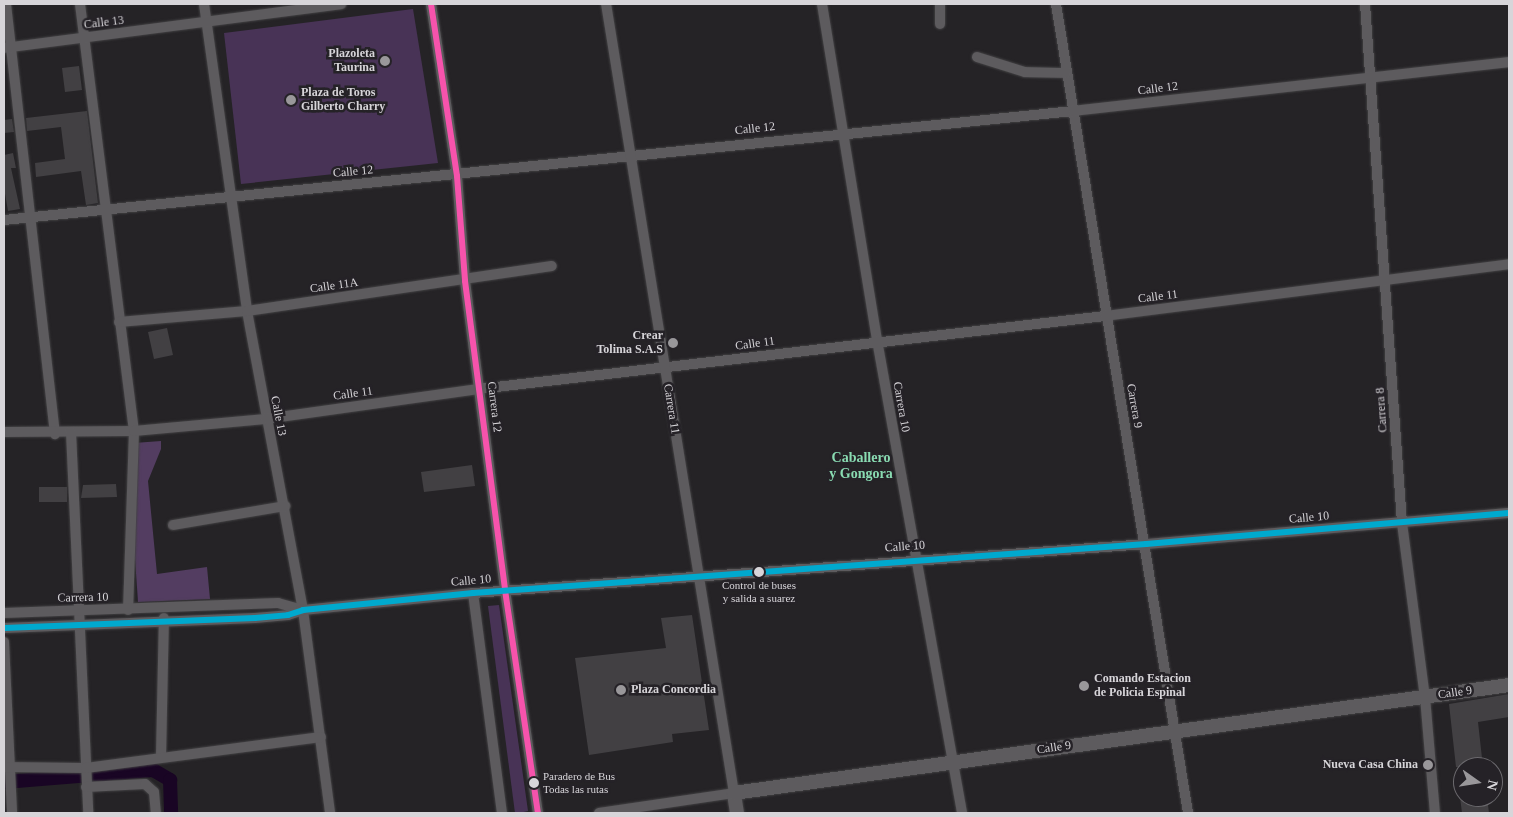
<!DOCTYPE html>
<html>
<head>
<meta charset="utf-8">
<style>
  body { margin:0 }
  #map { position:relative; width:1513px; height:817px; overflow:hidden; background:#252326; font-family:Georgia,serif }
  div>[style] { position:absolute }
  .green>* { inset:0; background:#483356 }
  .forest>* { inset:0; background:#533d61 }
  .canal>* { height:14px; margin:-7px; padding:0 7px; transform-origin:7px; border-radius:7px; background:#190524 }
  .building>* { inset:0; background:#424043 }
  .roads { filter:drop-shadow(0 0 1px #424143) drop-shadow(0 0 1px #424143) }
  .minor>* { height:10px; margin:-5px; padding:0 5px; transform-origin:5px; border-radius:5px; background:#5d5b5e }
  .tertiary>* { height:14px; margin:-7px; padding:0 7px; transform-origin:7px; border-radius:7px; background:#5d5b5e }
  .bus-1>* { height:6px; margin:-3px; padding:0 3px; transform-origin:3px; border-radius:3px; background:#f653ac }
  .bus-2>* { height:6px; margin:-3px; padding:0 3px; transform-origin:3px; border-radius:3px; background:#00a9ce }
  .dots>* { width:14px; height:14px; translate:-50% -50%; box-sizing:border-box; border:2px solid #252227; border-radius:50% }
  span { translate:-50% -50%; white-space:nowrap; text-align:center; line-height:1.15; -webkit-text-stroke:5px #252227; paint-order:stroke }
  .bus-label { font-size:11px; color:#d7d5d9 }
  .left { translate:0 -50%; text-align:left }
  .street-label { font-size:12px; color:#d7d5d9 }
  .poi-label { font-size:12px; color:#d7d5d9; font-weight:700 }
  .right { translate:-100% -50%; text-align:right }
  .neighbourhood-label { font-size:14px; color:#89dbb2; font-weight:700 }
  .frame { position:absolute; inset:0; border:5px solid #d7d5d9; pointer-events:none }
  .north { position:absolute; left:1453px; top:757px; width:50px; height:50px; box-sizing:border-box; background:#252227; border:1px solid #6c6a6e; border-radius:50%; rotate:103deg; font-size:14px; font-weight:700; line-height:20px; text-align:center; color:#d7d5d9 }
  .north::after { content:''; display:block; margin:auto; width:18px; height:22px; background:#99979a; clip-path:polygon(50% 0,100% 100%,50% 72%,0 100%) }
</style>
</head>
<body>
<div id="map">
  <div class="green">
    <i style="clip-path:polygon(413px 9px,438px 163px,241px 184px,224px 33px)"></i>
    <i style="clip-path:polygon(499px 605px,528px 811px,519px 813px,515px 813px,488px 606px)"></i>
  </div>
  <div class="forest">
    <i style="clip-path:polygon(161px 441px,161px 449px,148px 481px,157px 574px,207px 567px,210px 599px,138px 602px,132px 515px,134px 443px)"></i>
  </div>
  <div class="canal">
    <i style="left:4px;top:782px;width:149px;rotate:-4.6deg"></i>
    <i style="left:153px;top:770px;width:20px;rotate:30deg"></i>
    <i style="left:170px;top:780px;width:33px;rotate:88deg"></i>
  </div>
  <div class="building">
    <i style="clip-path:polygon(79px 66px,82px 90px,65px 92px,62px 68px)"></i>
    <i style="clip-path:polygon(87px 111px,98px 203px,86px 205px,81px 171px,36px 177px,35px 163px,65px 159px,61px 127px,27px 131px,26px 118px)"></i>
    <i style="clip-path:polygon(12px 119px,14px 132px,4px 133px,4px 120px)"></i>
    <i style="clip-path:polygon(13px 153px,16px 168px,11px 168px,20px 209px,8px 211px,4px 188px,4px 155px)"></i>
    <i style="clip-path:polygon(167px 328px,173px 355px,154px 359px,148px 332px)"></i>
    <i style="clip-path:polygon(472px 465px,475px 486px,424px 492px,421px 472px)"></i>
    <i style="clip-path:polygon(116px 484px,117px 497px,81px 498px,83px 485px)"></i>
    <i style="clip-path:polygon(39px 487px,67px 487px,67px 502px,39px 502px)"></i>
    <i style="clip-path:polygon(692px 615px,709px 730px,672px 734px,673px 742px,589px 755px,575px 658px,666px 648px,661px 618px)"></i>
    <i style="clip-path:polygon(1509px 694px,1509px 717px,1478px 722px,1483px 767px,1456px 767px,1449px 704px)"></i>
    <i style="clip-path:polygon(1460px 797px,1487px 797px,1489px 813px,1462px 813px)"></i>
  </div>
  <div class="roads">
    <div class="minor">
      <i style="left:6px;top:4px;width:433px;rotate:83.5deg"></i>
      <i style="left:80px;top:4px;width:430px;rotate:82.8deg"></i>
      <i style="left:134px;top:431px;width:179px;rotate:91.9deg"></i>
      <i style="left:204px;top:4px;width:310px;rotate:82deg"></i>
      <i style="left:247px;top:311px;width:304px;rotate:79.4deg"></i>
      <i style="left:303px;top:610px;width:205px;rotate:82.4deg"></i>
      <i style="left:431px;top:4px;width:174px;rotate:81.4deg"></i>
      <i style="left:457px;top:176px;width:105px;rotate:85.6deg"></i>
      <i style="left:465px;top:281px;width:312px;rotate:82.6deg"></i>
      <i style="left:505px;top:590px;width:225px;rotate:81.6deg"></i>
      <i style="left:822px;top:4px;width:340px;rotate:80.7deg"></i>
      <i style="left:877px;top:340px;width:481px;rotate:79.8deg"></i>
      <i style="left:940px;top:4px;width:20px;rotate:90deg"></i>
      <i style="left:1056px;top:4px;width:820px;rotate:80.73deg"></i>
      <i style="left:1365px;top:4px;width:520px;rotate:85.92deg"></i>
      <i style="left:1402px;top:523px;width:176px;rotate:82.5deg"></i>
      <i style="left:1425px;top:697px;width:116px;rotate:85.1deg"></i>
      <i style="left:4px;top:48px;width:340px;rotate:-7.4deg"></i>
      <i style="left:977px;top:57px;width:50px;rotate:17.4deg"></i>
      <i style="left:1025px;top:72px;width:41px;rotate:1.4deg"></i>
      <i style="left:4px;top:220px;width:1075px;rotate:-5.82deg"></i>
      <i style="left:1073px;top:111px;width:439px;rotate:-6.4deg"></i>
      <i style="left:119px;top:322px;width:128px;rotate:-4.9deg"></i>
      <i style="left:247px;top:311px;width:308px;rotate:-8.4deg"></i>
      <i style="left:4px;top:432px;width:130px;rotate:-0.4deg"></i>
      <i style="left:134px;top:431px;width:132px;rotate:-5.2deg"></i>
      <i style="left:265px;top:419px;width:216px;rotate:-8deg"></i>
      <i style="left:479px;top:389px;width:630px;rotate:-6.65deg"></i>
      <i style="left:1105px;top:316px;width:407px;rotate:-7.3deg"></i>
      <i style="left:71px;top:432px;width:381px;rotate:87.4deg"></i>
      <i style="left:173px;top:525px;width:114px;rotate:-9.6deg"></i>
      <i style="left:473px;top:593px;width:222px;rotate:82.5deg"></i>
      <i style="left:4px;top:613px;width:274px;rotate:-2.1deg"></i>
      <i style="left:278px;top:603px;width:26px;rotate:16deg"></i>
      <i style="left:4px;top:628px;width:251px;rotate:-2.3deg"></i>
      <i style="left:255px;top:618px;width:33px;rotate:-5deg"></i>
      <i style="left:288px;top:615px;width:16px;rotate:-18deg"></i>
      <i style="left:303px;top:610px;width:171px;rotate:-5.7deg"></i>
      <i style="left:473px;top:593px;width:675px;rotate:-4.16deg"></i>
      <i style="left:1146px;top:544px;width:364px;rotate:-4.9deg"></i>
      <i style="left:4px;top:642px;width:171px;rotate:87.3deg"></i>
      <i style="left:161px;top:757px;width:139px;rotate:-88.8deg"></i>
      <i style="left:4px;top:767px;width:82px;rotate:0.7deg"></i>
      <i style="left:86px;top:768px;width:237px;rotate:-7.5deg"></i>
      <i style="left:86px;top:787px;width:59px;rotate:-2.9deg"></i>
      <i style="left:145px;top:784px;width:12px;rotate:42deg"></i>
      <i style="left:154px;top:792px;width:21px;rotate:85deg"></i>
      <i style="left:599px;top:813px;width:136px;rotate:-8.4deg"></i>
      <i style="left:734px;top:793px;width:799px;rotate:-99.21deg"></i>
    </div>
    <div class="tertiary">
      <i style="left:737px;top:813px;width:20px;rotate:-99deg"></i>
      <i style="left:734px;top:793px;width:782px;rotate:-7.93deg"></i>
    </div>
  </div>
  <div class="bus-1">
    <i style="left:431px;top:4px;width:174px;rotate:81.4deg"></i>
    <i style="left:457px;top:176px;width:105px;rotate:85.6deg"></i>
    <i style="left:465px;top:281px;width:312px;rotate:82.6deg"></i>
    <i style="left:505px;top:590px;width:225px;rotate:81.6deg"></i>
  </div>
  <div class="bus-2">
    <i style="left:4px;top:628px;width:251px;rotate:-2.3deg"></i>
    <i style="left:255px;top:618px;width:33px;rotate:-5deg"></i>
    <i style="left:288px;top:615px;width:16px;rotate:-18deg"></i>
    <i style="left:303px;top:610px;width:171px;rotate:-5.7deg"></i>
    <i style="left:473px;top:593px;width:675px;rotate:-4.16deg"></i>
    <i style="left:1146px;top:544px;width:364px;rotate:-4.9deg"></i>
  </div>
  <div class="dots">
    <i style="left:385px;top:61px;background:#99979a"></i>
    <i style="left:291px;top:100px;background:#99979a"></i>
    <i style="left:673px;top:343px;background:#99979a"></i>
    <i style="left:759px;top:572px;background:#d7d5d9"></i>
    <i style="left:1084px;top:686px;background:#99979a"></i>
    <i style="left:621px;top:690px;background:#99979a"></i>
    <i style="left:1428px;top:765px;background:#99979a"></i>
    <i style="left:534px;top:783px;background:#d7d5d9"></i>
  </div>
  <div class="bus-label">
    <span style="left:759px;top:592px">Control de buses<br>y salida a suarez</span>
    <span class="left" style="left:543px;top:783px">Paradero de Bus<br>Todas las rutas</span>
  </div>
  <div class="street-label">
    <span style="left:104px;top:23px;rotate:-7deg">Calle 13</span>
    <span style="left:1158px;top:89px;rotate:-7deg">Calle 12</span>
    <span style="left:755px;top:129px;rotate:-6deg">Calle 12</span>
    <span style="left:353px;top:172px;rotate:-5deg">Calle 12</span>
    <span style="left:334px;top:286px;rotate:-8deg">Calle 11A</span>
    <span style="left:1158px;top:297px;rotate:-7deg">Calle 11</span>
    <span style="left:755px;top:344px;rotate:-8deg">Calle 11</span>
    <span style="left:353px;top:394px;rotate:-8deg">Calle 11</span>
    <span style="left:1134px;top:406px;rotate:80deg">Carrera 9</span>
    <span style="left:494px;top:407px;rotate:83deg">Carrera 12</span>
    <span style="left:901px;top:407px;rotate:80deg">Carrera 10</span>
    <span style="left:671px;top:409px;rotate:81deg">Carrera 11</span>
    <span style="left:1382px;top:410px;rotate:-94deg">Carrera 8</span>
    <span style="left:278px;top:416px;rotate:79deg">Calle 13</span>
    <span style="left:1309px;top:518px;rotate:-5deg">Calle 10</span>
    <span style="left:905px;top:547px;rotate:-4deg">Calle 10</span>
    <span style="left:471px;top:581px;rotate:-5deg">Calle 10</span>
    <span style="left:83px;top:598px;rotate:-1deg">Carrera 10</span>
    <span style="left:1455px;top:693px;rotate:-8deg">Calle 9</span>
    <span style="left:1054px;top:748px;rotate:-8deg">Calle 9</span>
  </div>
  <div class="poi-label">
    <span class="right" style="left:375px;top:61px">Plazoleta<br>Taurina</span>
    <span class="left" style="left:301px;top:100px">Plaza de Toros<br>Gilberto Charry</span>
    <span class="right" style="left:663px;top:343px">Crear<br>Tolima S.A.S</span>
    <span class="left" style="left:1094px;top:686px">Comando Estacion<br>de Policia Espinal</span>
    <span class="left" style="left:631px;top:690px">Plaza Concordia</span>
    <span class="right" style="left:1418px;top:765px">Nueva Casa China</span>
  </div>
  <div class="neighbourhood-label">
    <span style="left:861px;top:466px">Caballero<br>y Gongora</span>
  </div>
  <div class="frame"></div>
  <div class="north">N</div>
</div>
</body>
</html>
